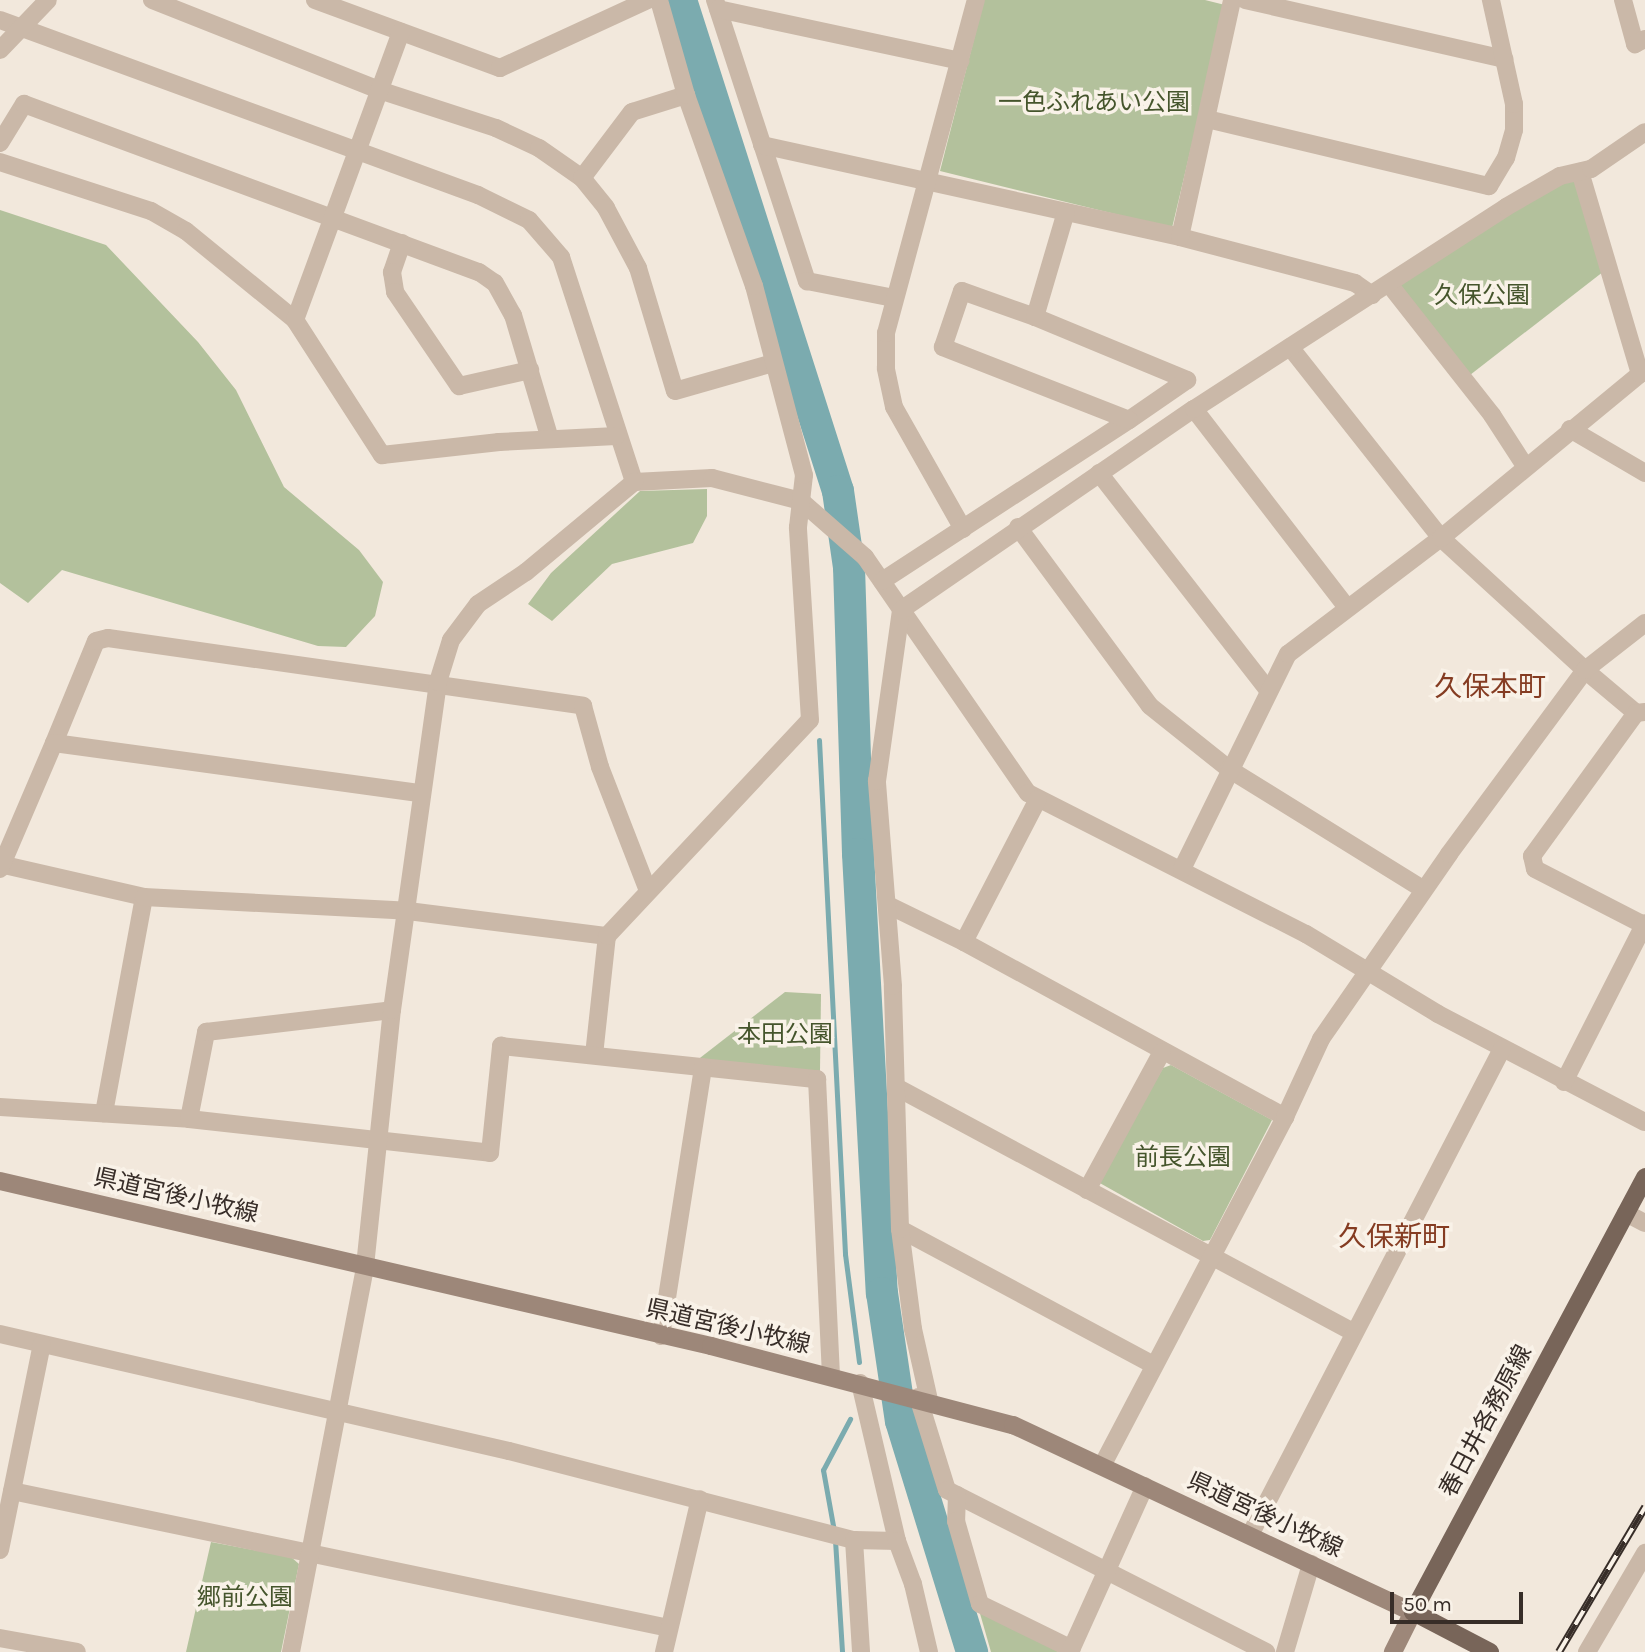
<!DOCTYPE html>
<html>
<head>
<meta charset="utf-8">
<style>
  body { margin:0 }
  #map { position:relative; width:1645px; height:1652px; overflow:hidden; background:#f2e8dc; font-family:Karla,"Noto Sans JP",sans-serif }
  div>[style] { position:absolute }
  .green>* { inset:0; background:#b3c19c }
  .stream>* { height:5px; margin:-2.5px; padding:0 2.5px; transform-origin:2.5px; border-radius:2.5px; background:#7babaf }
  .river>* { height:32px; margin:-16px; padding:0 16px; transform-origin:16px; border-radius:16px; background:#7babaf }
  .street>* { height:18px; margin:-9px; padding:0 9px; transform-origin:9px; border-radius:9px; background:#cab8a8 }
  .secondary>* { height:18px; margin:-9px; padding:0 9px; transform-origin:9px; border-radius:9px; background:#9d8779 }
  .primary>* { height:18px; margin:-9px; padding:0 9px; transform-origin:9px; border-radius:9px; background:#786559 }
  .rail>* { height:8px; margin-top:-4px; transform-origin:0; background:repeating-linear-gradient(90deg,#f9f2e8 0 16px,#372d28 0 32px); box-sizing:border-box; border-block:2px solid #372d28 }
  span { translate:-50% -50%; white-space:nowrap; text-align:center; line-height:1.15; -webkit-text-stroke:7px #f9f2e8; paint-order:stroke }
  .park-label { font-size:24px; color:#45552c }
  .street-label { font-size:24px; color:#372d28 }
  .quarter-label { font-size:28px; color:#853c22 }
  .scale { position:absolute; left:1390px; top:1592px; width:133px; height:32px; box-sizing:border-box; border:4px solid #372d28; border-top:0; padding-left:9px; font-size:21px; line-height:24px; white-space:nowrap; color:#372d28; -webkit-text-stroke:5px #f9f2e8; paint-order:stroke }
</style>
</head>
<body>
<div id="map">
  <div class="green">
    <i style="clip-path:polygon(984px 0,1205px 0,1225px 5px,1172px 228px,940px 171px)"></i>
    <i style="clip-path:polygon(1585px 175px,1608px 268px,1470px 375px,1398px 285px,1553px 185px)"></i>
    <i style="clip-path:polygon(0 210px,106px 245px,198px 342px,236px 390px,284px 487px,359px 550px,383px 582px,375px 616px,346px 647px,318px 646px,62px 570px,28px 603px,0 583px)"></i>
    <i style="clip-path:polygon(707px 489px,707px 516px,693px 543px,612px 564px,552px 621px,528px 604px,551px 573px,640px 491px)"></i>
    <i style="clip-path:polygon(785px 992px,821px 994px,820px 1071px,696px 1061px)"></i>
    <i style="clip-path:polygon(1171px 1065px,1272px 1120px,1210px 1240px,1203px 1241px,1098px 1182px,1163px 1068px)"></i>
    <i style="clip-path:polygon(211px 1542px,291px 1557px,299px 1564px,281px 1652px,186px 1652px)"></i>
    <i style="clip-path:polygon(979px 1610px,1058px 1651px,1057px 1652px,991px 1652px)"></i>
  </div>
  <div class="stream">
    <i style="left:819px;top:740px;width:515px;rotate:87.1deg"></i>
    <i style="left:845px;top:1254px;width:109px;rotate:82.6deg"></i>
    <i style="left:834px;top:1531px;width:62px;rotate:-100.2deg"></i>
    <i style="left:823px;top:1470px;width:58px;rotate:-62.1deg"></i>
    <i style="left:835px;top:1540px;width:112px;rotate:86.4deg"></i>
  </div>
  <div class="river">
    <i style="left:681px;top:0;width:515px;rotate:72.27deg"></i>
    <i style="left:838px;top:491px;width:77px;rotate:81.8deg"></i>
    <i style="left:849px;top:567px;width:287px;rotate:88.2deg"></i>
    <i style="left:858px;top:854px;width:440px;rotate:86.9deg"></i>
    <i style="left:882px;top:1293px;width:129px;rotate:81.6deg"></i>
    <i style="left:901px;top:1421px;width:242px;rotate:72.9deg"></i>
  </div>
  <div class="street">
    <i style="left:152px;top:0;width:244px;rotate:21.6deg"></i>
    <i style="left:379px;top:90px;width:123px;rotate:18deg"></i>
    <i style="left:496px;top:128px;width:47px;rotate:24.9deg"></i>
    <i style="left:539px;top:148px;width:52px;rotate:34.9deg"></i>
    <i style="left:582px;top:178px;width:83px;rotate:-52.9deg"></i>
    <i style="left:632px;top:112px;width:57px;rotate:-17.5deg"></i>
    <i style="left:315px;top:0;width:197px;rotate:20.2deg"></i>
    <i style="left:500px;top:68px;width:163px;rotate:-24.7deg"></i>
    <i style="left:715px;top:0;width:296px;rotate:71.9deg"></i>
    <i style="left:807px;top:281px;width:89px;rotate:11.1deg"></i>
    <i style="left:1245px;top:0;width:266px;rotate:12.8deg"></i>
    <i style="left:1623px;top:0;width:46px;rotate:74.7deg"></i>
    <i style="left:1635px;top:44px;width:11px;rotate:-27deg"></i>
    <i style="left:718px;top:9px;width:248px;rotate:12.1deg"></i>
    <i style="left:0;top:20px;width:509px;rotate:20.11deg"></i>
    <i style="left:478px;top:195px;width:57px;rotate:26.1deg"></i>
    <i style="left:529px;top:220px;width:49px;rotate:49.1deg"></i>
    <i style="left:561px;top:257px;width:237px;rotate:72deg"></i>
    <i style="left:634px;top:482px;width:78px;rotate:-2.9deg"></i>
    <i style="left:712px;top:478px;width:92px;rotate:14.5deg"></i>
    <i style="left:801px;top:501px;width:85px;rotate:41.2deg"></i>
    <i style="left:865px;top:557px;width:287px;rotate:55.4deg"></i>
    <i style="left:1028px;top:793px;width:312px;rotate:26.9deg"></i>
    <i style="left:1306px;top:934px;width:154px;rotate:31.2deg"></i>
    <i style="left:1438px;top:1014px;width:233px;rotate:27.6deg"></i>
    <i style="left:0;top:50px;width:69px;rotate:-46.2deg"></i>
    <i style="left:1207px;top:119px;width:290px;rotate:13.4deg"></i>
    <i style="left:1489px;top:186px;width:33px;rotate:-59deg"></i>
    <i style="left:1506px;top:158px;width:29px;rotate:-74deg"></i>
    <i style="left:1514px;top:130px;width:26px;rotate:-90deg"></i>
    <i style="left:1514px;top:104px;width:107px;rotate:-102.5deg"></i>
    <i style="left:0;top:143px;width:46px;rotate:-58.4deg"></i>
    <i style="left:24px;top:104px;width:485px;rotate:20.3deg"></i>
    <i style="left:479px;top:272px;width:19px;rotate:35deg"></i>
    <i style="left:495px;top:283px;width:37px;rotate:61deg"></i>
    <i style="left:513px;top:315px;width:129px;rotate:73.4deg"></i>
    <i style="left:762px;top:145px;width:428px;rotate:12.4deg"></i>
    <i style="left:1180px;top:237px;width:181px;rotate:14.7deg"></i>
    <i style="left:1355px;top:283px;width:21px;rotate:35deg"></i>
    <i style="left:0;top:162px;width:159px;rotate:18deg"></i>
    <i style="left:151px;top:211px;width:40px;rotate:29.7deg"></i>
    <i style="left:186px;top:231px;width:141px;rotate:39.2deg"></i>
    <i style="left:295px;top:320px;width:161px;rotate:57.2deg"></i>
    <i style="left:382px;top:455px;width:118px;rotate:-6.3deg"></i>
    <i style="left:499px;top:442px;width:117px;rotate:-2.9deg"></i>
    <i style="left:582px;top:178px;width:38px;rotate:51deg"></i>
    <i style="left:606px;top:208px;width:68px;rotate:61.9deg"></i>
    <i style="left:638px;top:268px;width:128px;rotate:73.3deg"></i>
    <i style="left:675px;top:391px;width:102px;rotate:-15.9deg"></i>
    <i style="left:1180px;top:237px;width:243px;rotate:-77.6deg"></i>
    <i style="left:402px;top:243px;width:31px;rotate:109deg"></i>
    <i style="left:392px;top:272px;width:20px;rotate:81deg"></i>
    <i style="left:395px;top:292px;width:114px;rotate:55.8deg"></i>
    <i style="left:459px;top:386px;width:73px;rotate:-12.7deg"></i>
    <i style="left:1389px;top:284px;width:167px;rotate:51.8deg"></i>
    <i style="left:1492px;top:415px;width:61px;rotate:57.1deg"></i>
    <i style="left:1035px;top:317px;width:165px;rotate:22.5deg"></i>
    <i style="left:1187px;top:380px;width:70px;rotate:145.4deg"></i>
    <i style="left:295px;top:320px;width:307px;rotate:-69.8deg"></i>
    <i style="left:1290px;top:347px;width:243px;rotate:51.7deg"></i>
    <i style="left:1441px;top:538px;width:195px;rotate:42.5deg"></i>
    <i style="left:1585px;top:670px;width:67px;rotate:40.1deg"></i>
    <i style="left:1636px;top:713px;width:9px;rotate:-6deg"></i>
    <i style="left:1194px;top:409px;width:251px;rotate:52.4deg"></i>
    <i style="left:1570px;top:429px;width:87px;rotate:30.4deg"></i>
    <i style="left:1099px;top:473px;width:275px;rotate:52.1deg"></i>
    <i style="left:1018px;top:527px;width:222px;rotate:53.6deg"></i>
    <i style="left:1150px;top:706px;width:101px;rotate:38.6deg"></i>
    <i style="left:1229px;top:769px;width:229px;rotate:31.8deg"></i>
    <i style="left:963px;top:529px;width:140px;rotate:-119.5deg"></i>
    <i style="left:894px;top:407px;width:40px;rotate:-102deg"></i>
    <i style="left:886px;top:368px;width:35px;rotate:-90deg"></i>
    <i style="left:886px;top:333px;width:345px;rotate:-74.9deg"></i>
    <i style="left:882px;top:581px;width:295px;rotate:-33.1deg"></i>
    <i style="left:1129px;top:420px;width:200px;rotate:-158.6deg"></i>
    <i style="left:943px;top:347px;width:59px;rotate:-71.3deg"></i>
    <i style="left:962px;top:291px;width:77px;rotate:19.6deg"></i>
    <i style="left:1035px;top:317px;width:109px;rotate:-73.6deg"></i>
    <i style="left:1636px;top:713px;width:177px;rotate:126deg"></i>
    <i style="left:1532px;top:856px;width:13px;rotate:77deg"></i>
    <i style="left:1535px;top:869px;width:123px;rotate:27.2deg"></i>
    <i style="left:54px;top:743px;width:110px;rotate:-67.6deg"></i>
    <i style="left:96px;top:641px;width:12px;rotate:-14deg"></i>
    <i style="left:108px;top:638px;width:480px;rotate:8.1deg"></i>
    <i style="left:583px;top:706px;width:63px;rotate:74.4deg"></i>
    <i style="left:600px;top:767px;width:133px;rotate:68.8deg"></i>
    <i style="left:1038px;top:799px;width:161px;rotate:117.4deg"></i>
    <i style="left:964px;top:942px;width:366px;rotate:28.6deg"></i>
    <i style="left:0;top:864px;width:148px;rotate:12.9deg"></i>
    <i style="left:144px;top:897px;width:220px;rotate:100.5deg"></i>
    <i style="left:0;top:869px;width:137px;rotate:-66.8deg"></i>
    <i style="left:54px;top:743px;width:370px;rotate:7.8deg"></i>
    <i style="left:1182px;top:869px;width:240px;rotate:-63.8deg"></i>
    <i style="left:1288px;top:654px;width:192px;rotate:-37.2deg"></i>
    <i style="left:1441px;top:538px;width:258px;rotate:-39.5deg"></i>
    <i style="left:1640px;top:374px;width:211px;rotate:-106.5deg"></i>
    <i style="left:144px;top:897px;width:264px;rotate:3deg"></i>
    <i style="left:408px;top:911px;width:201px;rotate:7.2deg"></i>
    <i style="left:888px;top:905px;width:85px;rotate:26deg"></i>
    <i style="left:594px;top:1055px;width:120px;rotate:-83.8deg"></i>
    <i style="left:607px;top:936px;width:296px;rotate:-46.8deg"></i>
    <i style="left:810px;top:720px;width:193px;rotate:-93.6deg"></i>
    <i style="left:798px;top:527px;width:52px;rotate:-83.4deg"></i>
    <i style="left:804px;top:475px;width:196px;rotate:-104.8deg"></i>
    <i style="left:754px;top:286px;width:203px;rotate:-109.6deg"></i>
    <i style="left:686px;top:95px;width:99px;rotate:-105.9deg"></i>
    <i style="left:1564px;top:1082px;width:178px;rotate:-63deg"></i>
    <i style="left:896px;top:1087px;width:519px;rotate:28.2deg"></i>
    <i style="left:0;top:1107px;width:189px;rotate:3.6deg"></i>
    <i style="left:189px;top:1119px;width:303px;rotate:6.4deg"></i>
    <i style="left:490px;top:1153px;width:108px;rotate:-84.1deg"></i>
    <i style="left:501px;top:1046px;width:318px;rotate:6deg"></i>
    <i style="left:817px;top:1079px;width:297px;rotate:87.3deg"></i>
    <i style="left:189px;top:1119px;width:89px;rotate:-78.9deg"></i>
    <i style="left:206px;top:1032px;width:187px;rotate:-6.7deg"></i>
    <i style="left:1087px;top:1190px;width:157px;rotate:-61.5deg"></i>
    <i style="left:1626px;top:1213px;width:21px;rotate:28deg"></i>
    <i style="left:900px;top:1229px;width:288px;rotate:28.2deg"></i>
    <i style="left:0;top:1334px;width:522px;rotate:12.95deg"></i>
    <i style="left:509px;top:1451px;width:356px;rotate:14.5deg"></i>
    <i style="left:854px;top:1540px;width:43px;rotate:1.3deg"></i>
    <i style="left:661px;top:1336px;width:272px;rotate:-81.1deg"></i>
    <i style="left:860px;top:1383px;width:162px;rotate:76.8deg"></i>
    <i style="left:897px;top:1541px;width:46px;rotate:69.6deg"></i>
    <i style="left:913px;top:1584px;width:70px;rotate:76.8deg"></i>
    <i style="left:918px;top:1397px;width:97px;rotate:72.7deg"></i>
    <i style="left:947px;top:1490px;width:358px;rotate:26.9deg"></i>
    <i style="left:929px;top:1400px;width:73px;rotate:-102.7deg"></i>
    <i style="left:913px;top:1329px;width:101px;rotate:-97.4deg"></i>
    <i style="left:900px;top:1229px;width:243px;rotate:-91.7deg"></i>
    <i style="left:893px;top:986px;width:206px;rotate:-94.5deg"></i>
    <i style="left:877px;top:781px;width:173px;rotate:-82deg"></i>
    <i style="left:901px;top:610px;width:355px;rotate:-34.5deg"></i>
    <i style="left:1194px;top:409px;width:372px;rotate:-32.9deg"></i>
    <i style="left:1506px;top:207px;width:62px;rotate:-29.9deg"></i>
    <i style="left:1560px;top:176px;width:32px;rotate:-13deg"></i>
    <i style="left:1591px;top:169px;width:65px;rotate:-34.4deg"></i>
    <i style="left:1103px;top:1464px;width:392px;rotate:-62.3deg"></i>
    <i style="left:1285px;top:1117px;width:86px;rotate:-65.2deg"></i>
    <i style="left:1321px;top:1039px;width:225px;rotate:-55.3deg"></i>
    <i style="left:1449px;top:854px;width:229px;rotate:-53.5deg"></i>
    <i style="left:1585px;top:670px;width:76px;rotate:-38.1deg"></i>
    <i style="left:12px;top:1491px;width:671px;rotate:11.78deg"></i>
    <i style="left:957px;top:1495px;width:26px;rotate:92deg"></i>
    <i style="left:956px;top:1521px;width:86px;rotate:73.9deg"></i>
    <i style="left:980px;top:1604px;width:102px;rotate:26.1deg"></i>
    <i style="left:1250px;top:1535px;width:547px;rotate:-62.59deg"></i>
    <i style="left:854px;top:1540px;width:112px;rotate:86.4deg"></i>
    <i style="left:0;top:1550px;width:210px;rotate:-78.5deg"></i>
    <i style="left:0;top:1638px;width:78px;rotate:10.3deg"></i>
    <i style="left:291px;top:1652px;width:393px;rotate:-79.1deg"></i>
    <i style="left:365px;top:1266px;width:257px;rotate:-84deg"></i>
    <i style="left:392px;top:1010px;width:331px;rotate:-82deg"></i>
    <i style="left:438px;top:682px;width:44px;rotate:-72.8deg"></i>
    <i style="left:451px;top:640px;width:45px;rotate:-53.1deg"></i>
    <i style="left:478px;top:604px;width:58px;rotate:-33.7deg"></i>
    <i style="left:526px;top:572px;width:141px;rotate:-39.8deg"></i>
    <i style="left:664px;top:1652px;width:157px;rotate:-76.8deg"></i>
    <i style="left:1070px;top:1652px;width:182px;rotate:-65.7deg"></i>
    <i style="left:1285px;top:1652px;width:92px;rotate:-73.5deg"></i>
    <i style="left:1587px;top:1652px;width:115px;rotate:-59.6deg"></i>
  </div>
  <div class="secondary">
    <i style="left:0;top:1181px;width:730px;rotate:13.07deg"></i>
    <i style="left:711px;top:1346px;width:312px;rotate:14.7deg"></i>
    <i style="left:1013px;top:1425px;width:442px;rotate:25.1deg"></i>
    <i style="left:1413px;top:1612px;width:45px;rotate:116.6deg"></i>
  </div>
  <div class="primary">
    <i style="left:1490px;top:1652px;width:87px;rotate:-152.5deg"></i>
    <i style="left:1413px;top:1612px;width:493px;rotate:-61.9deg"></i>
  </div>
  <div class="rail">
    <i style="left:1559px;top:1652px;width:169px;rotate:-59.3deg"></i>
  </div>
  <div class="park-label">
    <span style="left:1094px;top:103px">一色ふれあい公園</span>
    <span style="left:1482px;top:296px">久保公園</span>
    <span style="left:785px;top:1035px">本田公園</span>
    <span style="left:1183px;top:1158px">前長公園</span>
    <span style="left:245px;top:1598px">郷前公園</span>
  </div>
  <div class="street-label">
    <span style="left:176px;top:1196px;rotate:13deg">県道宮後小牧線</span>
    <span style="left:728px;top:1327px;rotate:13deg">県道宮後小牧線</span>
    <span style="left:1486px;top:1421px;rotate:-62deg">春日井各務原線</span>
    <span style="left:1265px;top:1515px;rotate:25deg">県道宮後小牧線</span>
  </div>
  <div class="quarter-label">
    <span style="left:1490px;top:687px">久保本町</span>
    <span style="left:1394px;top:1237px">久保新町</span>
  </div>
  <div class="scale">50 m</div>
</div>
</body>
</html>
